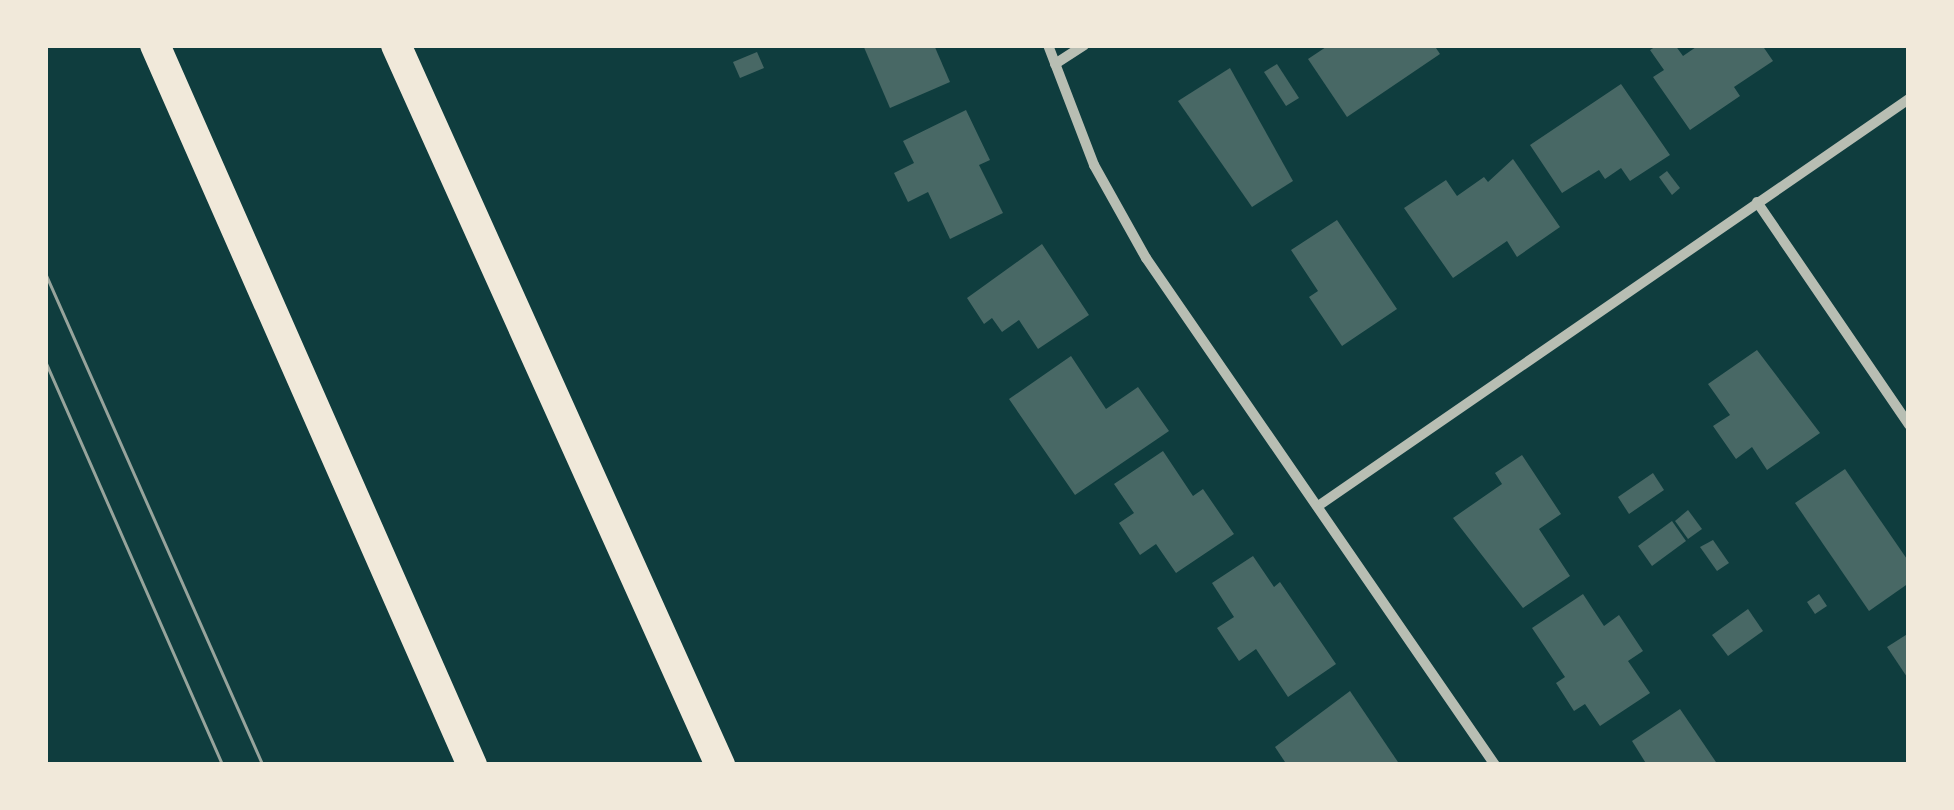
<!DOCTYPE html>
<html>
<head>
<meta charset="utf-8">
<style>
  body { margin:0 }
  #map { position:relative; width:1954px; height:810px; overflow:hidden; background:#0f3d3e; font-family:"PT Sans Narrow",sans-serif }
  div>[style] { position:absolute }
  .building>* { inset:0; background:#486865 }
  .minor>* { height:10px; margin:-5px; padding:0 5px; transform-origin:5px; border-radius:5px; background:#b8beb3 }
  .motorway>* { height:30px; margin:-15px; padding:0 15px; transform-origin:15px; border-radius:15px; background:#f1e9da }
  .tram>* { height:2.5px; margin:-1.25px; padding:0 1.25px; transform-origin:1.25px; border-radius:1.25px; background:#97a49c }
  span { translate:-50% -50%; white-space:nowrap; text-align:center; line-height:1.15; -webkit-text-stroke:10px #f1e9da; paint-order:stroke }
  .frame { position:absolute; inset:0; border:48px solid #f1e9da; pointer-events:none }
</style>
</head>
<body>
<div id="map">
  <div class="building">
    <i style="clip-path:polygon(863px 45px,934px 45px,950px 82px,890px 108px)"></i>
    <i style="clip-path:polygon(1329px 45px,1434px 45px,1440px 54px,1347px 117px,1308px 59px)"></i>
    <i style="clip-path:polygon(1658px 45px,1675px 45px,1683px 56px,1699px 45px,1762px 45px,1773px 61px,1734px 87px,1740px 96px,1690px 130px,1653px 77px,1664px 70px,1650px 50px)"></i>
    <i style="clip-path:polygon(757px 52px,764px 68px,740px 78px,733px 62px)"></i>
    <i style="clip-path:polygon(1277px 64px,1299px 98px,1286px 106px,1264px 72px)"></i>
    <i style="clip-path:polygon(1230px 68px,1293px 181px,1252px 207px,1178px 101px)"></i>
    <i style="clip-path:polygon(1621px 84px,1670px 155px,1630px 181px,1621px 168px,1605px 179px,1599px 170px,1562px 193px,1530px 145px)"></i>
    <i style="clip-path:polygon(966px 110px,990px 160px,979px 165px,1003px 213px,950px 239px,928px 192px,908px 202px,894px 173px,914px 163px,903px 141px)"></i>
    <i style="clip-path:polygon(1513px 159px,1560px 227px,1517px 257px,1507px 241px,1453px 278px,1404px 208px,1446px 180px,1457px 196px,1484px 177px,1488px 182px)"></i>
    <i style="clip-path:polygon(1667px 171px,1680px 188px,1672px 195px,1659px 177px)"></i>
    <i style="clip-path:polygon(1337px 220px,1397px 309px,1342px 346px,1309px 297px,1318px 291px,1291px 250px)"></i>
    <i style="clip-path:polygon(1042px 244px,1089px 315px,1038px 349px,1019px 320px,1002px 332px,992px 318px,984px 324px,967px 298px)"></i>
    <i style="clip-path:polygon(1757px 350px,1820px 433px,1767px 470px,1752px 447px,1736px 459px,1713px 426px,1730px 415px,1708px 384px)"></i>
    <i style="clip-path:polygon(1071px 356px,1106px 409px,1138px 387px,1169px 431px,1075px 495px,1009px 399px)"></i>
    <i style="clip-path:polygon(1163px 451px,1193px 496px,1203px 489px,1234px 534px,1176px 573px,1156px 544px,1140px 555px,1119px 523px,1134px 513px,1114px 484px)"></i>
    <i style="clip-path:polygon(1522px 455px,1561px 514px,1539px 529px,1570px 576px,1523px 608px,1453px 518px,1502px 484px,1495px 473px)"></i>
    <i style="clip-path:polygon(1845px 469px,1909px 562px,1909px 583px,1869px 611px,1795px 503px)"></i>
    <i style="clip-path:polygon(1653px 473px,1664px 490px,1629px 514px,1618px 497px)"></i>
    <i style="clip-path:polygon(1688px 510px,1702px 529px,1688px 539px,1675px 521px)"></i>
    <i style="clip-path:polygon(1672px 521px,1686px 541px,1652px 566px,1638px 546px)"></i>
    <i style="clip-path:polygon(1713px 540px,1729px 563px,1717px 571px,1700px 547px)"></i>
    <i style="clip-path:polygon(1253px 556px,1274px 587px,1280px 582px,1336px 664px,1288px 697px,1256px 649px,1239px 661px,1217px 628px,1234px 617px,1212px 583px)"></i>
    <i style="clip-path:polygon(1583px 594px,1604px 626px,1619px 615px,1643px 651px,1628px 661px,1650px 693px,1600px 726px,1585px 704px,1574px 711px,1556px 683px,1565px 677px,1532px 628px)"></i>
    <i style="clip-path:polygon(1819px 594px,1827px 606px,1815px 614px,1807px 602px)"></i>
    <i style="clip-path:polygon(1748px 609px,1763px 631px,1728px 656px,1712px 635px)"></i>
    <i style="clip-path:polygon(1909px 633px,1909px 680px,1887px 647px)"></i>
    <i style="clip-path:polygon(1350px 691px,1400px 765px,1287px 765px,1275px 747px)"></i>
    <i style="clip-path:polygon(1680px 709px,1718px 765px,1647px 765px,1632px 741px)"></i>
  </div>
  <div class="minor">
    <i style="left:1048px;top:45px;width:129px;rotate:69deg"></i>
    <i style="left:1094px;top:165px;width:107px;rotate:60.8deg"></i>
    <i style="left:1146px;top:258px;width:616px;rotate:55.46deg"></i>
    <i style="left:1055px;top:64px;width:35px;rotate:-33deg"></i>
    <i style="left:1757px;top:202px;width:270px;rotate:55.7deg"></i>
    <i style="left:1321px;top:504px;width:714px;rotate:-34.56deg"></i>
  </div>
  <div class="motorway">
    <i style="left:155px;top:45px;width:787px;rotate:66.24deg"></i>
    <i style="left:396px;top:45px;width:790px;rotate:65.77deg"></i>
  </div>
  <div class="tram">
    <i style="left:45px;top:272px;width:539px;rotate:66.15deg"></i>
    <i style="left:45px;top:360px;width:442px;rotate:66.3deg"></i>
  </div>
  <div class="frame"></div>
</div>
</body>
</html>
